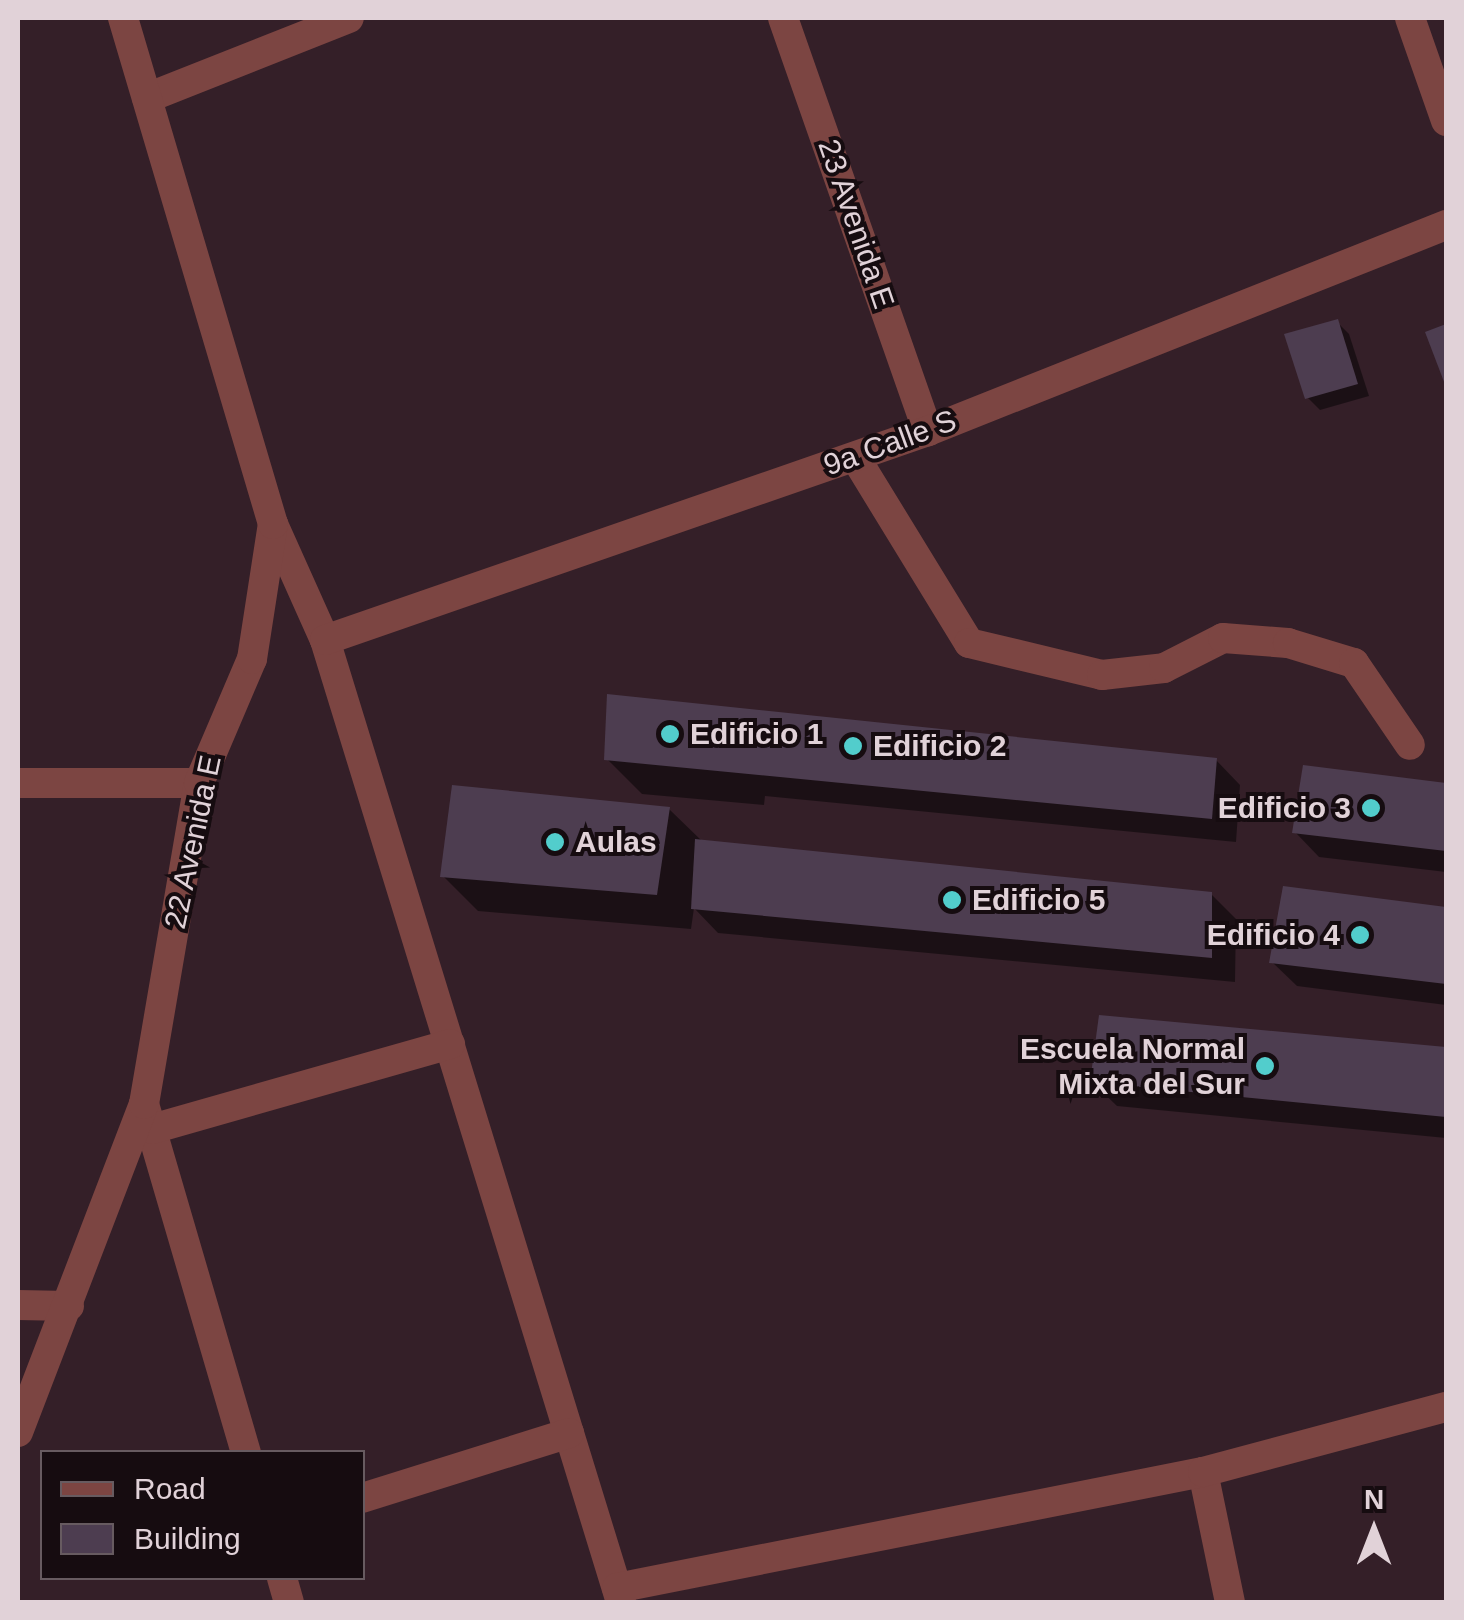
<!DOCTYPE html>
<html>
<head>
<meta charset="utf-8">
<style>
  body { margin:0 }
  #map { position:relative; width:1464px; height:1620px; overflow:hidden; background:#341f28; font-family:Arial,sans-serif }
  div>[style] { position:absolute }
  .shadow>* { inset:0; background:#0007 }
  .building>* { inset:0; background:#4d3d50 }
  .minor>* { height:30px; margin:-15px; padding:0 15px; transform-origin:15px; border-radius:15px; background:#7c4542 }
  .dots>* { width:28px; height:28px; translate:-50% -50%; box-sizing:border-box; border:5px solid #160c10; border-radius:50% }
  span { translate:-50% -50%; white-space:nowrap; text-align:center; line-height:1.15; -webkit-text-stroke:8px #160c10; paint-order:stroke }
  .street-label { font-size:30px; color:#e1d2d8 }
  .poi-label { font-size:30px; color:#e1d2d8; font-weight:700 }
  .left { translate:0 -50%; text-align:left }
  .right { translate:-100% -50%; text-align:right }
  .frame { position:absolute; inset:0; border:20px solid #e1d2d8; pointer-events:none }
  .legend { position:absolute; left:40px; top:1450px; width:325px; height:130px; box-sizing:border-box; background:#160c10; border:2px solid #675b60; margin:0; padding:12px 18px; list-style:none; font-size:30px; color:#e1d2d8 }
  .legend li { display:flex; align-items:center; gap:20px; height:50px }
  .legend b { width:50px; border:2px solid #675b60 }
  .north { position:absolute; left:1324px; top:1480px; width:100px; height:100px; -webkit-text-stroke:8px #160c10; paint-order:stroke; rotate:0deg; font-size:28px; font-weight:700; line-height:40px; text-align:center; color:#e1d2d8 }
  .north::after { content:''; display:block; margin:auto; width:35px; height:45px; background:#e1d2d8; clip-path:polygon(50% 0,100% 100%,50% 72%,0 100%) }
</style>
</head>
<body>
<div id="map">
  <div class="shadow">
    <i style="clip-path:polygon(1337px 322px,1349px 334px,1369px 396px,1320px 410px,1307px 397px)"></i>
    <i style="clip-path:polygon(607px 759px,1216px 760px,1240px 785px,1236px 842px,765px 796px,764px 805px,642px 794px)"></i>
    <i style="clip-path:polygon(1306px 768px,1446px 786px,1446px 872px,1319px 857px,1295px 832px)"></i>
    <i style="clip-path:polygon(669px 809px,703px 842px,1211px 894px,1236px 919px,1235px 982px,718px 933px,694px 908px,691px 929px,478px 911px,443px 876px)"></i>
    <i style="clip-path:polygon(1285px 889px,1446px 910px,1446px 1005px,1297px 986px,1272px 962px)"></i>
    <i style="clip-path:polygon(1101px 1017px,1446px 1050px,1446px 1138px,1117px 1106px,1092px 1082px)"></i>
  </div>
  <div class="building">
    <i style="clip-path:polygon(1338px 319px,1358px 384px,1305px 399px,1284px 334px)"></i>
    <i style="clip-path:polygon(1446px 324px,1446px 387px,1425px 332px)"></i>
    <i style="clip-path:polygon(607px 694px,1217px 758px,1212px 819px,604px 760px)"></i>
    <i style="clip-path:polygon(1303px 765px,1446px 783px,1446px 851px,1292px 833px)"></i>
    <i style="clip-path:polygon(452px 785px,670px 807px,657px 895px,440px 877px)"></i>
    <i style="clip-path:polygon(695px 839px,1212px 892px,1212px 958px,691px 909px)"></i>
    <i style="clip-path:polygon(1283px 886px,1446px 907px,1446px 984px,1269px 963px)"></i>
    <i style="clip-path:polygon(1099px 1015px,1446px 1047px,1446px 1117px,1090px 1082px)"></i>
  </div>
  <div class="minor">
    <i style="left:783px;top:18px;width:438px;rotate:70.7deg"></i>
    <i style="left:1410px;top:18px;width:109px;rotate:70.7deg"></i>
    <i style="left:147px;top:98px;width:217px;rotate:-21.6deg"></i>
    <i style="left:855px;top:457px;width:218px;rotate:58.5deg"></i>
    <i style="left:969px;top:643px;width:137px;rotate:13.5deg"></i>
    <i style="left:1102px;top:675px;width:62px;rotate:-6.4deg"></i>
    <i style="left:1164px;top:668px;width:66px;rotate:-27deg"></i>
    <i style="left:1223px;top:638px;width:65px;rotate:4.4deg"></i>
    <i style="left:1288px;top:643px;width:69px;rotate:16.9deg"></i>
    <i style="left:1354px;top:663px;width:99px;rotate:55.7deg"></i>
    <i style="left:273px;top:524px;width:127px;rotate:65.9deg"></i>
    <i style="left:325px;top:640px;width:1007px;rotate:72.9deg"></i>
    <i style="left:325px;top:640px;width:638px;rotate:-19.12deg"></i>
    <i style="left:928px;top:431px;width:557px;rotate:-21.69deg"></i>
    <i style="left:18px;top:783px;width:181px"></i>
    <i style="left:144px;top:1104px;width:363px;rotate:73.7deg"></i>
    <i style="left:152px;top:1129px;width:310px;rotate:-15.9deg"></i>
    <i style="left:18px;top:1305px;width:51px;rotate:1.1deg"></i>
    <i style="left:18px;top:1432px;width:351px;rotate:-69deg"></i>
    <i style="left:144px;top:1104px;width:326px;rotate:-80.3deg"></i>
    <i style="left:199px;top:783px;width:135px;rotate:-66.9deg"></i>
    <i style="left:252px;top:659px;width:137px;rotate:-81.2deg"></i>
    <i style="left:273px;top:524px;width:528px;rotate:-106.51deg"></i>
    <i style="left:1203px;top:1472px;width:133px;rotate:78.3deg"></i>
    <i style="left:362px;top:1498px;width:217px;rotate:-17.4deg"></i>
    <i style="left:282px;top:1578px;width:25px;rotate:74deg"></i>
    <i style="left:617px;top:1588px;width:597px;rotate:-11.2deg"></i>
    <i style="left:1203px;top:1472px;width:252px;rotate:-15deg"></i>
  </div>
  <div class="dots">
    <i style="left:670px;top:734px;background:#52cdcc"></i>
    <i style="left:853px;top:746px;background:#52cdcc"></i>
    <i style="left:1371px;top:808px;background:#52cdcc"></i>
    <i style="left:555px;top:842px;background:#52cdcc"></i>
    <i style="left:952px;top:900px;background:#52cdcc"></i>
    <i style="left:1360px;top:935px;background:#52cdcc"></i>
    <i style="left:1265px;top:1066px;background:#52cdcc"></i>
  </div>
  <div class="street-label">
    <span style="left:856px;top:224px;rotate:71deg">23 Avenida E</span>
    <span style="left:890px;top:443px;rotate:-20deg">9a Calle S</span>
    <span style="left:193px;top:842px;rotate:-78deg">22 Avenida E</span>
  </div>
  <div class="poi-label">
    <span class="left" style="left:690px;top:734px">Edificio 1</span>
    <span class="left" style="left:873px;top:746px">Edificio 2</span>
    <span class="right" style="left:1351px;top:808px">Edificio 3</span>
    <span class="left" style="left:575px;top:842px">Aulas</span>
    <span class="left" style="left:972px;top:900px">Edificio 5</span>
    <span class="right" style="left:1340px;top:935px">Edificio 4</span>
    <span class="right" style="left:1245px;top:1066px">Escuela Normal<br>Mixta del Sur</span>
  </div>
  <div class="frame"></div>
  <ul class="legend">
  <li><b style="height:12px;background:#7c4542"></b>Road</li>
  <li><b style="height:28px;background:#4d3d50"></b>Building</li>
  </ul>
  <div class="north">N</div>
</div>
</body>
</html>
